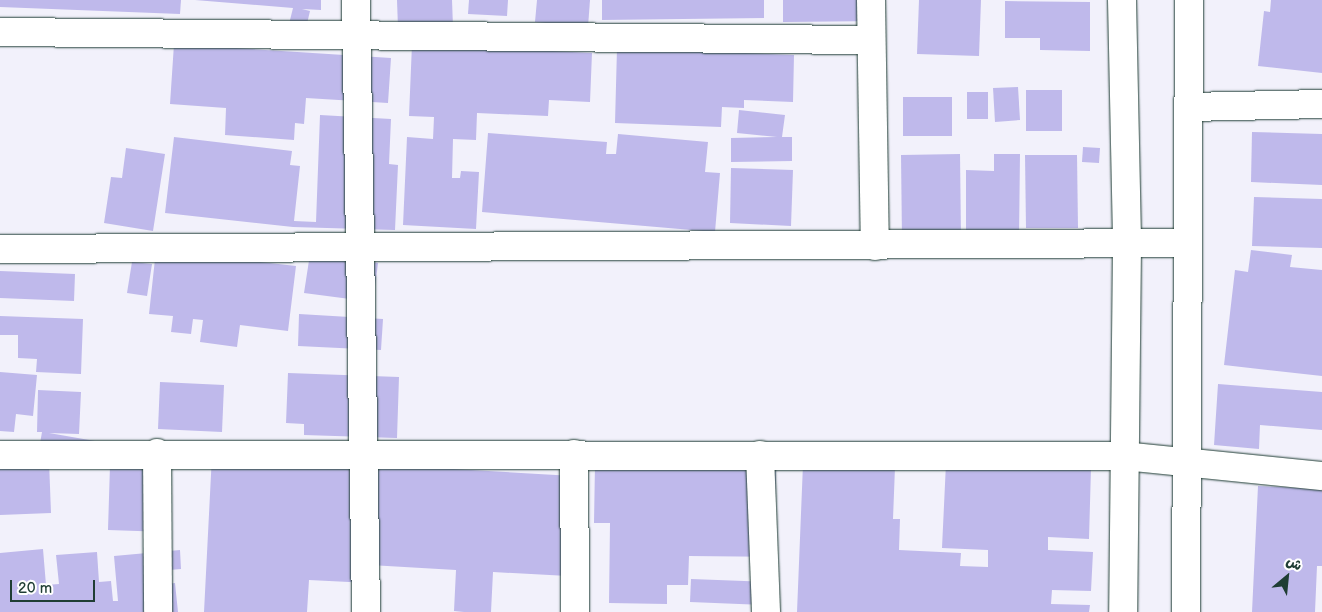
<!DOCTYPE html>
<html>
<head>
<meta charset="utf-8">
<style>
  body { margin:0 }
  #map { position:relative; width:1322px; height:612px; overflow:hidden; background:#f2f1fb; font-family:"Balsamiq Sans","Playpen Sans Arabic",sans-serif }
  div>[style] { position:absolute }
  .building>* { inset:0; background:#bfb9eb }
  .roads { filter:drop-shadow(0 0 1px #1f3d34) drop-shadow(0 0 1px #1f3d34) }
  .minor>* { height:28px; margin:-14px; padding:0 14px; transform-origin:14px; border-radius:14px; background:#fff }
  span { translate:-50% -50%; white-space:nowrap; text-align:center; line-height:1.15; -webkit-text-stroke:5px #fff; paint-order:stroke }
  .north { position:absolute; left:1262px; top:552px; width:50px; height:50px; -webkit-text-stroke:4px #fff; paint-order:stroke; rotate:28deg; font-size:14px; font-weight:700; line-height:20px; text-align:center; color:#1f3d34 }
  .north::after { content:''; display:block; margin:auto; width:18px; height:22px; background:#1f3d34; clip-path:polygon(50% 0,100% 100%,50% 72%,0 100%) }
  .scale { position:absolute; left:10px; top:580px; width:85px; height:22px; box-sizing:border-box; border:2px solid #1f3d34; border-top:0; padding-left:6px; font-size:15px; line-height:18px; white-space:nowrap; color:#1f3d34; -webkit-text-stroke:4px #fff; paint-order:stroke }
</style>
</head>
<body>
<div id="map">
  <div class="building">
    <i style="clip-path:polygon(0 0,181px 0,180px 14px,0 7px)"></i>
    <i style="clip-path:polygon(195px 0,321px 0,321px 10px,302px 9px,310px 11px,306px 28px,289px 24px,293px 8px)"></i>
    <i style="clip-path:polygon(397px 0,452px 0,453px 27px,398px 28px)"></i>
    <i style="clip-path:polygon(469px 0,508px 0,507px 16px,468px 14px)"></i>
    <i style="clip-path:polygon(537px 0,590px 0,588px 27px,535px 22px)"></i>
    <i style="clip-path:polygon(602px 0,764px 0,764px 18px,602px 20px)"></i>
    <i style="clip-path:polygon(783px 0,883px 0,883px 21px,783px 22px)"></i>
    <i style="clip-path:polygon(919px 0,981px 0,979px 56px,917px 54px)"></i>
    <i style="clip-path:polygon(1271px 0,1322px 0,1322px 73px,1258px 66px,1264px 11px,1270px 12px)"></i>
    <i style="clip-path:polygon(1005px 1px,1090px 2px,1090px 51px,1040px 50px,1040px 38px,1005px 38px)"></i>
    <i style="clip-path:polygon(174px 44px,391px 58px,388px 103px,306px 98px,304px 124px,295px 123px,294px 140px,225px 135px,226px 108px,170px 104px)"></i>
    <i style="clip-path:polygon(412px 44px,592px 53px,590px 102px,549px 100px,548px 116px,477px 113px,476px 140px,453px 139px,452px 178px,460px 178px,461px 171px,479px 172px,476px 229px,403px 225px,407px 137px,433px 139px,434px 117px,409px 116px)"></i>
    <i style="clip-path:polygon(617px 48px,794px 55px,793px 102px,744px 100px,744px 108px,722px 107px,721px 127px,615px 123px)"></i>
    <i style="clip-path:polygon(1018px 87px,1020px 120px,995px 122px,993px 88px)"></i>
    <i style="clip-path:polygon(1026px 90px,1062px 90px,1062px 131px,1026px 131px)"></i>
    <i style="clip-path:polygon(967px 92px,988px 92px,988px 119px,967px 119px)"></i>
    <i style="clip-path:polygon(903px 97px,952px 97px,952px 136px,903px 136px)"></i>
    <i style="clip-path:polygon(739px 110px,785px 115px,782px 137px,792px 137px,792px 161px,731px 162px,731px 138px,777px 137px,737px 133px)"></i>
    <i style="clip-path:polygon(320px 115px,391px 119px,389px 164px,398px 165px,395px 230px,293px 227px,165px 213px,174px 137px,292px 151px,290px 165px,300px 166px,294px 221px,316px 222px)"></i>
    <i style="clip-path:polygon(1252px 132px,1322px 134px,1322px 185px,1251px 182px)"></i>
    <i style="clip-path:polygon(488px 133px,607px 142px,606px 154px,616px 154px,618px 134px,708px 142px,705px 172px,720px 173px,715px 232px,482px 212px)"></i>
    <i style="clip-path:polygon(1083px 147px,1100px 148px,1099px 163px,1082px 162px)"></i>
    <i style="clip-path:polygon(126px 148px,165px 154px,153px 231px,104px 223px,111px 177px,122px 178px)"></i>
    <i style="clip-path:polygon(960px 154px,961px 239px,902px 240px,901px 155px)"></i>
    <i style="clip-path:polygon(994px 154px,1020px 154px,1019px 238px,966px 238px,966px 170px,994px 171px)"></i>
    <i style="clip-path:polygon(1025px 155px,1077px 155px,1078px 228px,1026px 228px)"></i>
    <i style="clip-path:polygon(731px 168px,793px 170px,791px 226px,730px 223px)"></i>
    <i style="clip-path:polygon(1254px 197px,1322px 199px,1322px 248px,1252px 246px)"></i>
    <i style="clip-path:polygon(156px 250px,296px 266px,288px 331px,240px 325px,237px 347px,200px 342px,203px 320px,193px 319px,191px 334px,171px 332px,173px 316px,149px 314px)"></i>
    <i style="clip-path:polygon(1251px 250px,1292px 255px,1290px 267px,1322px 270px,1322px 376px,1224px 365px,1235px 270px,1248px 272px)"></i>
    <i style="clip-path:polygon(310px 254px,378px 263px,373px 302px,304px 293px)"></i>
    <i style="clip-path:polygon(132px 262px,152px 264px,147px 296px,127px 293px)"></i>
    <i style="clip-path:polygon(0 271px,75px 274px,74px 301px,0 298px)"></i>
    <i style="clip-path:polygon(299px 314px,383px 319px,381px 350px,298px 346px)"></i>
    <i style="clip-path:polygon(0 316px,83px 319px,81px 374px,36px 372px,37px 359px,18px 358px,18px 335px,0 335px)"></i>
    <i style="clip-path:polygon(0 372px,37px 375px,33px 416px,16px 414px,14px 432px,0 431px)"></i>
    <i style="clip-path:polygon(288px 373px,399px 377px,397px 438px,304px 435px,304px 424px,286px 423px)"></i>
    <i style="clip-path:polygon(160px 382px,224px 385px,222px 432px,158px 429px)"></i>
    <i style="clip-path:polygon(1218px 384px,1322px 392px,1322px 430px,1260px 425px,1259px 449px,1214px 445px)"></i>
    <i style="clip-path:polygon(38px 390px,81px 392px,79px 434px,49px 433px,95px 441px,91px 464px,38px 455px,42px 432px,37px 432px)"></i>
    <i style="clip-path:polygon(212px 455px,573px 476px,568px 576px,493px 572px,491px 612px,464px 612px,454px 611px,456px 570px,370px 565px,369px 583px,309px 580px,307px 612px,204px 612px)"></i>
    <i style="clip-path:polygon(49px 461px,51px 513px,0 515px,0 463px)"></i>
    <i style="clip-path:polygon(946px 463px,1091px 468px,1089px 539px,1048px 537px,1048px 550px,1093px 552px,1091px 591px,1052px 590px,1051px 604px,1090px 605px,1089px 612px,797px 612px,803px 464px,895px 467px,893px 519px,900px 519px,899px 550px,961px 553px,960px 566px,988px 567px,988px 550px,942px 548px)"></i>
    <i style="clip-path:polygon(595px 464px,776px 467px,775px 557px,689px 556px,688px 585px,667px 585px,667px 604px,609px 603px,610px 523px,594px 523px)"></i>
    <i style="clip-path:polygon(110px 465px,169px 468px,167px 532px,108px 530px)"></i>
    <i style="clip-path:polygon(1258px 486px,1322px 489px,1322px 566px,1317px 566px,1315px 612px,1252px 612px)"></i>
    <i style="clip-path:polygon(43px 549px,46px 585px,59px 584px,56px 555px,97px 552px,99px 582px,111px 581px,113px 601px,118px 601px,114px 556px,180px 550px,181px 569px,157px 571px,158px 585px,175px 583px,178px 612px,0 612px,0 553px)"></i>
    <i style="clip-path:polygon(691px 579px,768px 582px,767px 605px,690px 602px)"></i>
  </div>
  <div class="roads">
    <div class="minor">
      <i style="left:356px;top:0;width:612px;rotate:89.06deg"></i>
      <i style="left:871px;top:0;width:246px;rotate:89.1deg"></i>
      <i style="left:1122px;top:0;width:246px;rotate:88.8deg"></i>
      <i style="left:1127px;top:246px;width:366px;rotate:90.6deg"></i>
      <i style="left:0;top:32px;width:869px;rotate:0.53deg"></i>
      <i style="left:1189px;top:107px;width:133px;rotate:-1.3deg"></i>
      <i style="left:0;top:249px;width:1188px;rotate:-0.29deg"></i>
      <i style="left:157px;top:453px;width:159px;rotate:89.6deg"></i>
      <i style="left:574px;top:454px;width:158px;rotate:89.6deg"></i>
      <i style="left:0;top:455px;width:1124px;rotate:0.05deg"></i>
      <i style="left:1124px;top:456px;width:199px;rotate:5.8deg"></i>
      <i style="left:760px;top:455px;width:157px;rotate:87.8deg"></i>
      <i style="left:1186px;top:612px;width:612px;rotate:-89.72deg"></i>
    </div>
  </div>
  <div class="north">ش</div>
  <div class="scale">20 m</div>
</div>
</body>
</html>
